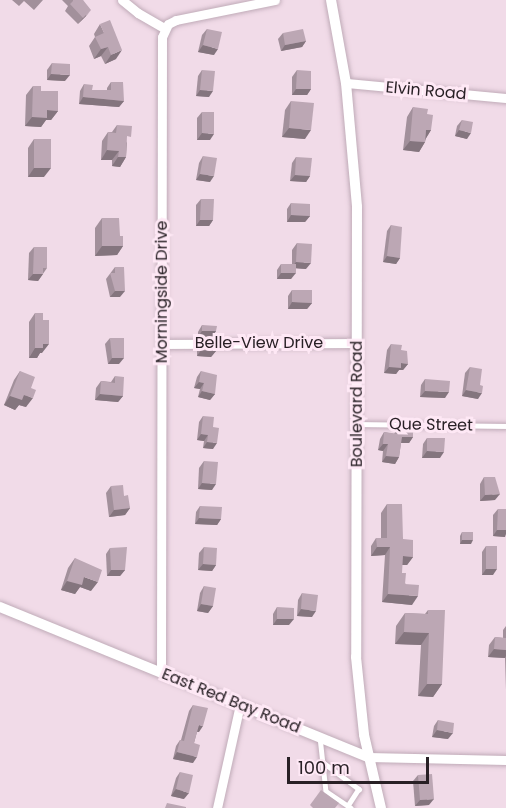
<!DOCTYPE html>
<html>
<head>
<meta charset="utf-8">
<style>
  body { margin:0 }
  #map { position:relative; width:506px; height:808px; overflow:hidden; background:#f1dbe8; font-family:Poppins,sans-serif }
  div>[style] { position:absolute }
  .roads { filter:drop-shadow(0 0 2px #c0abb8) drop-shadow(0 0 2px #c0abb8) }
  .service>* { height:4.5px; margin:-2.25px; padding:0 2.25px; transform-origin:2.25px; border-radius:2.25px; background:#fff }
  .minor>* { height:9px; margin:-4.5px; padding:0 4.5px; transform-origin:4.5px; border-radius:4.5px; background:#fff }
  .tertiary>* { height:10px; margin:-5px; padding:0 5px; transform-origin:5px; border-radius:5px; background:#fff }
  .wall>* { inset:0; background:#a2909b }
  .shaded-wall>* { inset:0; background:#84757e }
  .building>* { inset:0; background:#bca7b4 }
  span { translate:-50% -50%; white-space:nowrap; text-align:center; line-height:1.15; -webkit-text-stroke:6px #fee8f5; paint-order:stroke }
  .street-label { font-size:16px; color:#282025 }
  .scale { position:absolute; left:287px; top:757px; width:142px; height:27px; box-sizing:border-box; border:3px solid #282025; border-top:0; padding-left:8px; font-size:18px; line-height:21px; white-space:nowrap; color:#282025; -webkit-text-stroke:4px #fee8f5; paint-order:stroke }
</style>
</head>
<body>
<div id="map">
  <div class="roads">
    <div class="service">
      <i style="left:357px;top:424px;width:149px;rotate:0.8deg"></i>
      <i style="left:320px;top:737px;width:54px;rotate:83.7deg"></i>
      <i style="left:326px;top:791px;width:30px;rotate:34deg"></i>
      <i style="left:324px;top:763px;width:44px;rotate:36.6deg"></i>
      <i style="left:359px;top:789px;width:20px;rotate:123deg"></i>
    </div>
    <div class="minor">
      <i style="left:122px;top:0;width:21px;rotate:39deg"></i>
      <i style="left:138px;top:13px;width:30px;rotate:30deg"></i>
      <i style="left:346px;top:83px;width:161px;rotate:5.4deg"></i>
      <i style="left:162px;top:344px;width:195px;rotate:-0.3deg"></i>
      <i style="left:161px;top:672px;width:635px;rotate:-89.91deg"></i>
      <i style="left:162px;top:37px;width:14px;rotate:-65deg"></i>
      <i style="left:168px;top:24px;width:9px;rotate:-27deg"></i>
      <i style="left:176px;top:20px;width:101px;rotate:-11.4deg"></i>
      <i style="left:368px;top:757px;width:138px;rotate:1.2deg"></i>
      <i style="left:217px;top:808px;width:107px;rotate:-77.5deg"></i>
    </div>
    <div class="tertiary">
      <i style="left:331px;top:0;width:84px;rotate:79.8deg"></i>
      <i style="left:346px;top:83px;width:124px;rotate:84.9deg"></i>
      <i style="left:357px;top:207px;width:450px;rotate:90.1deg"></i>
      <i style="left:356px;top:657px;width:78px;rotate:84.1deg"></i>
      <i style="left:364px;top:735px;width:75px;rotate:76.9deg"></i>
      <i style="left:0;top:607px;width:397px;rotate:22.2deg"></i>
    </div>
  </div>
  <div class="wall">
    <i style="clip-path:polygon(12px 0,43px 0,34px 10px,24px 1px,19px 6px)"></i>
    <i style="clip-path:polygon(62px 0,83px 0,86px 16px,78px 24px,65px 11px,68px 6px)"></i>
    <i style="clip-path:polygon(100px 24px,116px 59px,105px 64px,101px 56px,94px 59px,89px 46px,95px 37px,94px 34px)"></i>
    <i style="clip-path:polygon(207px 29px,214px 55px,198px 52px,202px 35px)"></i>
    <i style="clip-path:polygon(283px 33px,306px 41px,302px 47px,281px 51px,278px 39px)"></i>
    <i style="clip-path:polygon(52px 63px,65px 81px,47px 80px,47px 70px)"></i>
    <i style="clip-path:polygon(202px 70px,209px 97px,196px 96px,198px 76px)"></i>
    <i style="clip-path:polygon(297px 70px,311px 89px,307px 95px,292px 95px,292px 77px)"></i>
    <i style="clip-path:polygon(111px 82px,124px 101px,119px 107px,79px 104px,80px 91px,84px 84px,92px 90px,107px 90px,107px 88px)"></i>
    <i style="clip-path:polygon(33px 86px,41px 91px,58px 111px,51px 120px,46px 120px,41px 127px,25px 126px,26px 95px)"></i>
    <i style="clip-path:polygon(291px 101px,305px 139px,282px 137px,285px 110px)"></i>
    <i style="clip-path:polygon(413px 107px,427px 114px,431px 130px,426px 138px,425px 142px,419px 152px,403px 150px,407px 117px)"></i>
    <i style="clip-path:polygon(202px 112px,210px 140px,197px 140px,197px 118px)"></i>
    <i style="clip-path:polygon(462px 120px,467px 139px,455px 136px,457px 126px)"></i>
    <i style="clip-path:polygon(117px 125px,127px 143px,126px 157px,120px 167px,112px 166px,112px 160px,101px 160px,102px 141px,108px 132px,112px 132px)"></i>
    <i style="clip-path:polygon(34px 139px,44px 177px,28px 177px,28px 148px)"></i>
    <i style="clip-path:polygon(203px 156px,210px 182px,196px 180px,199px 163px)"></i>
    <i style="clip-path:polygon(296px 157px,310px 176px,306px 182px,290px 181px,292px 163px)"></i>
    <i style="clip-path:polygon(201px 199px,213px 220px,209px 226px,196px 226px,196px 205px)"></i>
    <i style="clip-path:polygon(291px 203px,310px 216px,305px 222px,287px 222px,287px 209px)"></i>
    <i style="clip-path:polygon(102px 218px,120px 236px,123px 246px,117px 255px,95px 256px,95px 228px)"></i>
    <i style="clip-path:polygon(391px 225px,400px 258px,396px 264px,383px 262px,387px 231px)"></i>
    <i style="clip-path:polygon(297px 243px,306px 269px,296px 268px,291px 279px,277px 279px,277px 270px,281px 264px,292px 264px,292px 250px)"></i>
    <i style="clip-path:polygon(34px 247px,47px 268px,38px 281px,28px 280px,29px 253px)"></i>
    <i style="clip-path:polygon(115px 267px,120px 297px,110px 297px,106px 279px)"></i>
    <i style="clip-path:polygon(292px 290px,312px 303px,307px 309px,288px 309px,288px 296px)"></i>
    <i style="clip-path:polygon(35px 313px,42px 353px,40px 353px,37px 358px,29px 358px,29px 322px)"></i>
    <i style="clip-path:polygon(202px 325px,216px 331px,212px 337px,198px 337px,198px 332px)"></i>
    <i style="clip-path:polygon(110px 338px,119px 364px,108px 364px,105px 344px)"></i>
    <i style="clip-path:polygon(201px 344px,216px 351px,211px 357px,197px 356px,197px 351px)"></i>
    <i style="clip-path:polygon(391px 344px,401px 350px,408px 364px,403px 370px,399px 370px,396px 374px,384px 373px,387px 350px)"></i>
    <i style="clip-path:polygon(470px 367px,478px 399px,462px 396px,465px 373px)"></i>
    <i style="clip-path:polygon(20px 371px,31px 388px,26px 407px,19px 405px,15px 410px,4px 405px,14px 380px)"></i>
    <i style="clip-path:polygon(201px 371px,215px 394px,210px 400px,198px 397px,200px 389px,194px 388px,197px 377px)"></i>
    <i style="clip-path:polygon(115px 376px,123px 396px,118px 402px,95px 400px,96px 388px,101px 381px,111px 382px)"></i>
    <i style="clip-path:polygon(425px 379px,445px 398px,420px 397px,421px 385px)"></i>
    <i style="clip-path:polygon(203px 416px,213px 427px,213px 449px,203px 448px,204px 441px,197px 440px,199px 422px)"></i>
    <i style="clip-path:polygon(399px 426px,413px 437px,409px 443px,401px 443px,399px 457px,395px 464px,382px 462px,383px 451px,378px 450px,380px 439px,384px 432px,394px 434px)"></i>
    <i style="clip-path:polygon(427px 438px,440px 458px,422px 458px,423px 444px)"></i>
    <i style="clip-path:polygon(204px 461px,212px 490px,198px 489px,199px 468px)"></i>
    <i style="clip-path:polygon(484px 477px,495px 500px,480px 501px,480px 484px)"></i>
    <i style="clip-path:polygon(111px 486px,124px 496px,130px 508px,125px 515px,109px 517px,106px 493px)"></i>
    <i style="clip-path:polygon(387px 504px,403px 539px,413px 557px,407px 565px,402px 565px,402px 573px,412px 605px,382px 602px,385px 555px,371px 556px,371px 546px,376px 538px,381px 538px,381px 513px)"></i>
    <i style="clip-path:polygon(200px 506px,221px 519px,217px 525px,195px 524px,196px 512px)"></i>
    <i style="clip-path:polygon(498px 509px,505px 537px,493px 536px,493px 515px)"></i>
    <i style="clip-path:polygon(462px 532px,471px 544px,460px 544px,460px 536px)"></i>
    <i style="clip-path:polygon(486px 546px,493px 575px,482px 575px,482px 552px)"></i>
    <i style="clip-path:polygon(204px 547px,216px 565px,212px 571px,198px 570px,199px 553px)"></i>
    <i style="clip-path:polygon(110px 548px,125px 570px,120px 576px,107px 576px,106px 554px)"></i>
    <i style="clip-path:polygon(75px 558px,91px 591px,80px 587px,75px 594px,61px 590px,68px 568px)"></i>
    <i style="clip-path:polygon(204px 586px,213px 606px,208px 613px,197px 611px,200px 593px)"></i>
    <i style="clip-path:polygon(302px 593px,312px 617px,297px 616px,298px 600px)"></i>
    <i style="clip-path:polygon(277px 607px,289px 625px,273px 625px,273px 614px)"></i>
    <i style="clip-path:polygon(428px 610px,442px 684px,433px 697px,418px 696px,421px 645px,395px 644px,396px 626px,405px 613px,425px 614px)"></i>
    <i style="clip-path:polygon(506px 626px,506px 690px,505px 658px,488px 657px,489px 645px,495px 637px,503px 638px,503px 630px)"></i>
    <i style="clip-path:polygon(193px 705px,199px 732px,197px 732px,194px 743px,193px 763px,173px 759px,176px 746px,180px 740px,181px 740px,189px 711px)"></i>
    <i style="clip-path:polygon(438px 720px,448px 739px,432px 737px,434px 726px)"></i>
    <i style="clip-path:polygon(180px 772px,184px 799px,171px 796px,176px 778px)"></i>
    <i style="clip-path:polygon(418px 775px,429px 805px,415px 806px,413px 781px)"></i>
  </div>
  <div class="shaded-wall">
    <i style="clip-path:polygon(91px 10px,86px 16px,78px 24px,83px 18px)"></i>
    <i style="clip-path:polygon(306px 41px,302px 47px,281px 51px,285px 45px)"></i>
    <i style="clip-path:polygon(203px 45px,218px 49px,214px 55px,198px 52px)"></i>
    <i style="clip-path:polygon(108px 47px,101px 56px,94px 59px,101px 49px)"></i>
    <i style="clip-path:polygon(122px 50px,116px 59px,105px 64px,111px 55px)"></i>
    <i style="clip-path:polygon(51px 74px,70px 75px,65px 81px,47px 80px)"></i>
    <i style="clip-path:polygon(296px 89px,311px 89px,307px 95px,292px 95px)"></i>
    <i style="clip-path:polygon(200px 90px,213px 91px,209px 97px,196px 96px)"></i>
    <i style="clip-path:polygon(83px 97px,124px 101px,119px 107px,79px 104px)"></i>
    <i style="clip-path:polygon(47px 110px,58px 111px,51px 120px,46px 120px,41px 127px,25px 126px,32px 117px)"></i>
    <i style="clip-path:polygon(289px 128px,311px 130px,305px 139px,282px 137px)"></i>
    <i style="clip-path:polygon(426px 130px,431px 130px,425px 140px)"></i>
    <i style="clip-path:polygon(459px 130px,471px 133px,467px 139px,455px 136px)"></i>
    <i style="clip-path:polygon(202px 133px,214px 134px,210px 140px,197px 140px)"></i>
    <i style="clip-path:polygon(410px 141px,425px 142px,419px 152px,403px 150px)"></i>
    <i style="clip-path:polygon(107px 150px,119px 151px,112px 160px,101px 160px)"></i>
    <i style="clip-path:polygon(118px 157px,126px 157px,120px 167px,112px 166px)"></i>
    <i style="clip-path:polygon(34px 168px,51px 168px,44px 177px,28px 177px)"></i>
    <i style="clip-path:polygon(200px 174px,214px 176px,210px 182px,196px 180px)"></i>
    <i style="clip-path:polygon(295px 175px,310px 176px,306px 182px,290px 181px)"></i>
    <i style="clip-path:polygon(291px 215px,310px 216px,305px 222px,287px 222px)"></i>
    <i style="clip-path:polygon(200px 220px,213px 220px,209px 226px,196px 226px)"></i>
    <i style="clip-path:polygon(102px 246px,123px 246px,117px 255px,95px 256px)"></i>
    <i style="clip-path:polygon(387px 256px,400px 258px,396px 264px,383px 262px)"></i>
    <i style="clip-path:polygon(296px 262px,311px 263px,306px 269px,291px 268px)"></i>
    <i style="clip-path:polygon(281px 273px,296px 273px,291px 279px,277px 279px)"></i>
    <i style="clip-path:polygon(33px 274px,43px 274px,38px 281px,28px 280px)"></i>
    <i style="clip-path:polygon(115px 291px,125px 291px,120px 297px,110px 297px)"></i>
    <i style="clip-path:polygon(292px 302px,312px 303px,307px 309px,288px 309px)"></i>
    <i style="clip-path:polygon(202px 331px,216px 331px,212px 337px,198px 337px)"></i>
    <i style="clip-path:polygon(43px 344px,49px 344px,42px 353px,40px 353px,37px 358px,29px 358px,35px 348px)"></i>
    <i style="clip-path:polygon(201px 350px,216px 351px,211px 357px,197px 356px)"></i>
    <i style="clip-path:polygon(112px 358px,124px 358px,119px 364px,108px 364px)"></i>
    <i style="clip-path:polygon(401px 363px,408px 364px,403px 370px,399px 370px,396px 374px,384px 373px,389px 367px)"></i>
    <i style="clip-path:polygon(199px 382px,204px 383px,200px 389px,194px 388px)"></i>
    <i style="clip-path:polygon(466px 390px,482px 393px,478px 399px,462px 396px)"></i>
    <i style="clip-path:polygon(202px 391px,215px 394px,210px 400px,198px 397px)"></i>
    <i style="clip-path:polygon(425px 391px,449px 392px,445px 398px,420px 397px)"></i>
    <i style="clip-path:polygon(100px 394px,123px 396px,118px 402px,95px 400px)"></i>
    <i style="clip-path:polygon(24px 395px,33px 398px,26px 407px,19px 405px,15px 410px,4px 405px,10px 396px)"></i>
    <i style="clip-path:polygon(201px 434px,208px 435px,204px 441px,197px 440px)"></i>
    <i style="clip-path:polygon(402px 437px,413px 437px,409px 443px,397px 443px)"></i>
    <i style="clip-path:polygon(207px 442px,217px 443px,213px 449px,203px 448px)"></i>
    <i style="clip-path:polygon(383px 444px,388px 444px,383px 451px,378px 450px)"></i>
    <i style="clip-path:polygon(427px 451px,444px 452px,440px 458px,422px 458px)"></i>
    <i style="clip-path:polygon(386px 456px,399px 457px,395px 464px,382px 462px)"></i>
    <i style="clip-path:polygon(202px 483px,216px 484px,212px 490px,198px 489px)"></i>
    <i style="clip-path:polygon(500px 494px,495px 500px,480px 501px,485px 495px)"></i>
    <i style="clip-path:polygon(130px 508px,125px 515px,109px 517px,114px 510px)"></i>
    <i style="clip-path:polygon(199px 518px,221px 519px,217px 525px,195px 524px)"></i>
    <i style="clip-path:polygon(497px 530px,506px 530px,506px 534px,505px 537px,493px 536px)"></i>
    <i style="clip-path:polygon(462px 540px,473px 540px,471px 544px,460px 544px)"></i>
    <i style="clip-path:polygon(377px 547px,390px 547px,385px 555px,371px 556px)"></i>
    <i style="clip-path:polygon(403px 556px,413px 557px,407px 565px,397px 565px)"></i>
    <i style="clip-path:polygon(203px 564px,216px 565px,212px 571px,198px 570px)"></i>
    <i style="clip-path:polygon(486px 569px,497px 569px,493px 575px,482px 575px)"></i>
    <i style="clip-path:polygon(111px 570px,125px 570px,120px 576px,107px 576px)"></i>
    <i style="clip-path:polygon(84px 577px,98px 582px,91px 591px,80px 587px,75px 594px,61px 590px,67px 581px)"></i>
    <i style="clip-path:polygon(388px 594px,418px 596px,412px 605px,382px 602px)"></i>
    <i style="clip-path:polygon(201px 604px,213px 606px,208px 613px,197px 611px)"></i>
    <i style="clip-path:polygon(301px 609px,316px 611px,312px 617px,297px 616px)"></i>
    <i style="clip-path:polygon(277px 619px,294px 619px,289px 625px,273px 625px)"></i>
    <i style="clip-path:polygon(404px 632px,429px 633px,421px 645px,395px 644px)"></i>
    <i style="clip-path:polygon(494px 649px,506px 650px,506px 656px,505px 658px,488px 657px)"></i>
    <i style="clip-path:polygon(427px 684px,442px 684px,433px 697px,418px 696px)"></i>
    <i style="clip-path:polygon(199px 725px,203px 726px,199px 732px,194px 731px)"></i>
    <i style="clip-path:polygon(437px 730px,453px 733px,448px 739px,432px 737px)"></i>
    <i style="clip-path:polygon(177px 752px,197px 757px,193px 763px,173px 759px)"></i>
    <i style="clip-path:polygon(176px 789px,189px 793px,184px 799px,171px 796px)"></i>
    <i style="clip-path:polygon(434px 799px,429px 805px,415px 806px,420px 800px)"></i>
  </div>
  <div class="building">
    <i style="clip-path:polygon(73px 0,83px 0,91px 10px,83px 18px,70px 4px,73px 1px)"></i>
    <i style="clip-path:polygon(110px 20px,122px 50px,111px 55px,108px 47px,101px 49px,95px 37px,104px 33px,100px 24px)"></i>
    <i style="clip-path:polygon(207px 29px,222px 32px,218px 49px,203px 45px)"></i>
    <i style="clip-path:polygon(303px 29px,306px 41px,285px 45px,283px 33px)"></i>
    <i style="clip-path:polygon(52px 63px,70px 64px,70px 75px,51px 74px)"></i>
    <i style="clip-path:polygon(202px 70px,215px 71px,213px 91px,200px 90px)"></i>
    <i style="clip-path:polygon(297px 70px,311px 71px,311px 89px,296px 89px)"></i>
    <i style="clip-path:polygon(111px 82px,123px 82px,124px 101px,83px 97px,84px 84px,93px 85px,92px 90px,111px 90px)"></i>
    <i style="clip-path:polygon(33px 86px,41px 86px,41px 91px,58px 91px,58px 111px,47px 110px,47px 118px,32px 117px)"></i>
    <i style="clip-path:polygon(291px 101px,314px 103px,311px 130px,289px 128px)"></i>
    <i style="clip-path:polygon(413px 107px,428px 109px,427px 114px,433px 115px,431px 130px,426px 130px,425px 142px,410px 141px)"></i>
    <i style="clip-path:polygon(202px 112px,214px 112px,214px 134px,202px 133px)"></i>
    <i style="clip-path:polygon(462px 120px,473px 122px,471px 133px,459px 130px)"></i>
    <i style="clip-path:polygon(117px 125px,132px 126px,131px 137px,127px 136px,126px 157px,118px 157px,119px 151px,107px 150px,108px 132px,116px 133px)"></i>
    <i style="clip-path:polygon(34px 139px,51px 139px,51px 168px,34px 168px)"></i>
    <i style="clip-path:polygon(203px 156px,217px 158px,214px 176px,200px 174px)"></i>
    <i style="clip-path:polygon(296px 157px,312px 158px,310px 176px,295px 175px)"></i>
    <i style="clip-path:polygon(201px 199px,214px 199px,213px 220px,200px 220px)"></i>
    <i style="clip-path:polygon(291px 203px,310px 204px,310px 216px,291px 215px)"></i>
    <i style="clip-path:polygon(102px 218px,119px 218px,120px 236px,123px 236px,123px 246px,102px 246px)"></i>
    <i style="clip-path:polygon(391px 225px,402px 227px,400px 258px,387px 256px)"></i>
    <i style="clip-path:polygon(297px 243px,312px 244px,311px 263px,296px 262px)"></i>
    <i style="clip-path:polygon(34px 247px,47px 247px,47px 268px,43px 268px,43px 274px,33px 274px)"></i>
    <i style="clip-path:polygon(281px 264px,296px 264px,296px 273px,281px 273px)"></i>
    <i style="clip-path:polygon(115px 267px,124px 267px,125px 291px,115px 291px,110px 273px,115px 273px)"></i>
    <i style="clip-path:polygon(292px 290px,312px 290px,312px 303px,292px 302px)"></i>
    <i style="clip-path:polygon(35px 313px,43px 313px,43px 320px,49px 320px,49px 344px,43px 344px,43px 348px,35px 348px)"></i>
    <i style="clip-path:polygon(202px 325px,217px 326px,216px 331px,202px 331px)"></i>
    <i style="clip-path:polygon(110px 338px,124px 338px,124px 358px,112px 358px)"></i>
    <i style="clip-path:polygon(201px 344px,216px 344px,216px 351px,201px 350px)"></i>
    <i style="clip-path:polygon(391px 344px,402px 345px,401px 350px,407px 351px,408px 364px,401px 363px,401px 368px,389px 367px)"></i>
    <i style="clip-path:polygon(470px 367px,482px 369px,480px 385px,483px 386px,482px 393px,466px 390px)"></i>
    <i style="clip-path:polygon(20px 371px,35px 377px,31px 388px,36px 390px,33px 398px,24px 395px,22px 400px,10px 396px)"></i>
    <i style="clip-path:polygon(201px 371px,217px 375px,215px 394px,202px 391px,204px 383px,199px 382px)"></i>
    <i style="clip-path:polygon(115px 376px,124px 377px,123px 396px,100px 394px,101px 381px,115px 383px)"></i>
    <i style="clip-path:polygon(425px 379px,450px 381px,449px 392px,425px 391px)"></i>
    <i style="clip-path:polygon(203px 416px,214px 417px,213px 427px,219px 428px,217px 443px,207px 442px,208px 435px,201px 434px)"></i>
    <i style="clip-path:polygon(399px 426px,413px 426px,413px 437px,402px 437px,399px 457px,386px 456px,388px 444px,383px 444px,384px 432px,399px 434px)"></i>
    <i style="clip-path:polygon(427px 438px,445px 438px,444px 452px,427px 451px)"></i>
    <i style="clip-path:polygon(204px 461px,218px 462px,216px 484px,202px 483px)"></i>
    <i style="clip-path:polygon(484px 477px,495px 477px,500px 494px,485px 495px)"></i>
    <i style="clip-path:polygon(123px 485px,124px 496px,128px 495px,130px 508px,114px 510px,111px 486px)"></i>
    <i style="clip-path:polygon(387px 504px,402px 504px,403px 539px,413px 540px,413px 557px,403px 556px,402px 573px,406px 573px,405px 584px,419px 585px,418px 596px,388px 594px,390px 547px,377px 547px,376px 538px,387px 538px)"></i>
    <i style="clip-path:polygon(200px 506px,222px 507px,221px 519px,199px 518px)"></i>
    <i style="clip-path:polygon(498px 509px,506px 509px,506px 530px,497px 530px)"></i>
    <i style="clip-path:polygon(462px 532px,473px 532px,473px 540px,462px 540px)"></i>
    <i style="clip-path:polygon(486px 546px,497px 546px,497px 569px,486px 569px)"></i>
    <i style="clip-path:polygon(127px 547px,125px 570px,111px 570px,110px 548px)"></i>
    <i style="clip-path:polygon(204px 547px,217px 548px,216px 565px,203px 564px)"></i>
    <i style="clip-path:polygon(75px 558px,102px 570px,98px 582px,84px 577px,82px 585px,67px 581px)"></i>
    <i style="clip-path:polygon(204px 586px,216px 588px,213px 606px,201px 604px)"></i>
    <i style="clip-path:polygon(302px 593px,318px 595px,316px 611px,301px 609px)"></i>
    <i style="clip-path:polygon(277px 607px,294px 608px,294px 619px,277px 619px)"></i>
    <i style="clip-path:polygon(428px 610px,445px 610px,442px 684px,427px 684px,429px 633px,404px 632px,405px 613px,428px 614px)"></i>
    <i style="clip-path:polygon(495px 637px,506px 638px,506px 650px,494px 649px)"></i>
    <i style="clip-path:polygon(193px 705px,208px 708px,203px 726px,199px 725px,194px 743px,200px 745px,197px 757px,177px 752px,180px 740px,184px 741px)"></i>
    <i style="clip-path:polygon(438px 720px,454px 723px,453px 733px,437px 730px)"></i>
    <i style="clip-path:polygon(180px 772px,193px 775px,189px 793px,176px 789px)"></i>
    <i style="clip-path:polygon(432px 774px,434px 799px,420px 800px,418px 775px)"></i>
    <i style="clip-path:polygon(321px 790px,339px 803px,335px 808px,313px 808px,310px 805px)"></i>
    <i style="clip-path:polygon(167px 803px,186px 807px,186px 808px,165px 808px)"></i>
  </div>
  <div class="street-label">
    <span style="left:426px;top:91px;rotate:5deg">Elvin Road</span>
    <span style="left:162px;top:292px;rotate:-90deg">Morningside Drive</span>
    <span style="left:259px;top:343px">Belle-View Drive</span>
    <span style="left:357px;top:404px;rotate:-90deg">Boulevard Road</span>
    <span style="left:431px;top:425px;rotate:1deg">Que Street</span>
    <span style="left:231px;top:701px;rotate:22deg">East Red Bay Road</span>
  </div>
  <div class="scale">100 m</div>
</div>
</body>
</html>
